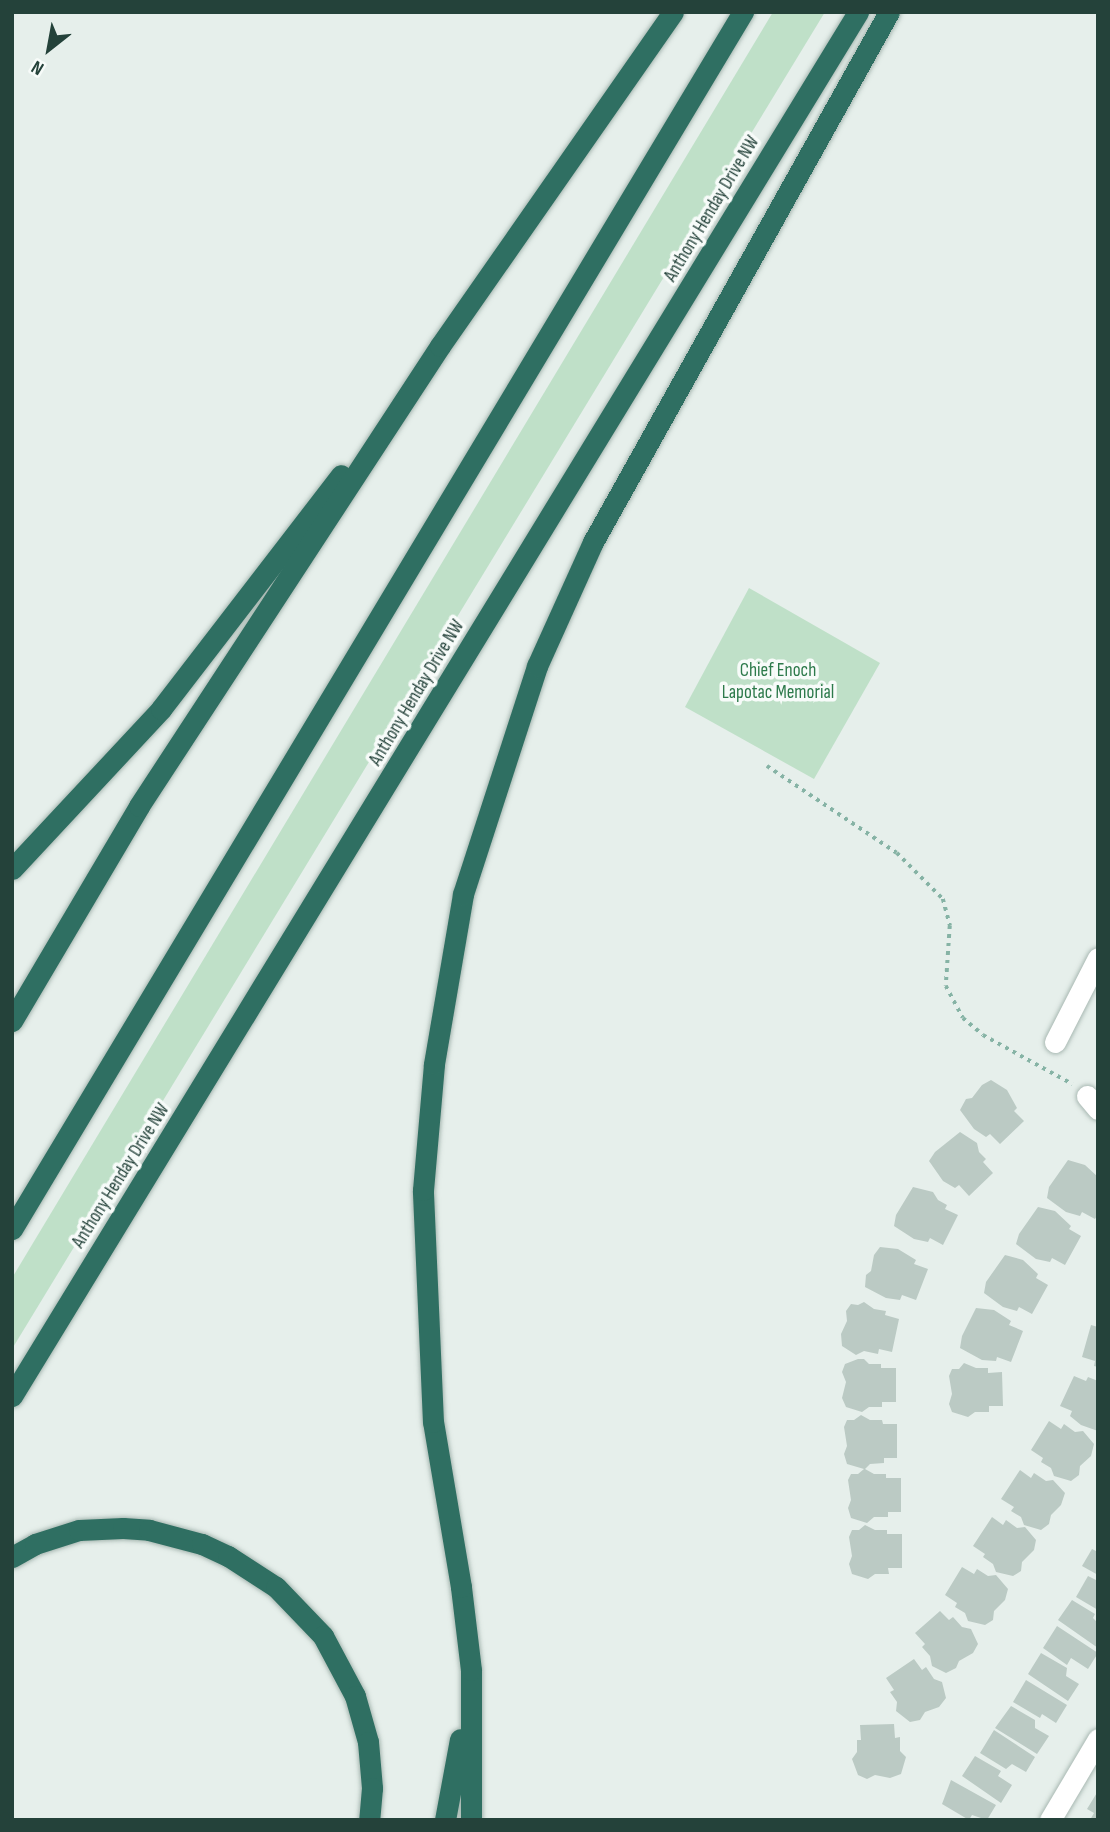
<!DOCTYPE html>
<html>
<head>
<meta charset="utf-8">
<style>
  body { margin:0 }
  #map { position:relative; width:1110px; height:1832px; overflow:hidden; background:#e6efeb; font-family:"Sofia Sans Condensed",sans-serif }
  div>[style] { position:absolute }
  .green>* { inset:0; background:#bfe0c8 }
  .building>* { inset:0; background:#bbcac4 }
  .path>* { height:3.5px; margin-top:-1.75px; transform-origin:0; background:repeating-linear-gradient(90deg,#86b3a5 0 3.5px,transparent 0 8.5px) }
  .roads { filter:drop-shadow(0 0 2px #a8b8b2) drop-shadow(0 0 2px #a8b8b2) }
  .minor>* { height:21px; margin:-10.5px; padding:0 10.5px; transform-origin:10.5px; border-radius:10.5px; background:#fff }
  .highway>* { height:21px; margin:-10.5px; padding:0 10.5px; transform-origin:10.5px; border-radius:10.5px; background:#2f6f62 }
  span { translate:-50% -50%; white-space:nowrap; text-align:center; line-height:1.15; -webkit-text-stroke:7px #f7fbf9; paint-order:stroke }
  .street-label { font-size:19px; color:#24423a }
  .park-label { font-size:19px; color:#2d7a4b }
  .frame { position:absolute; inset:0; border:14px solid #24423a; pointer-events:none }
  .north { position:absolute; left:14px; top:14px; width:70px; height:70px; -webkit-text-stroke:5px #f7fbf9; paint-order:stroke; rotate:211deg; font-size:19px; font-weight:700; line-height:28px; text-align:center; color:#24423a }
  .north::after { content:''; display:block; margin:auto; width:24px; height:32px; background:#24423a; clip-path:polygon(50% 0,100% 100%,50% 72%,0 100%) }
</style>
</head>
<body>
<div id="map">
  <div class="green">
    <i style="clip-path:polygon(773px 12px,825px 12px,12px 1349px,12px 1278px)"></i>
    <i style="clip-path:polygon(749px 588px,880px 663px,814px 779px,685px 707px)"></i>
  </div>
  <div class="building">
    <i style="clip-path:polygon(991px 1080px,1007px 1090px,1017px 1108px,1014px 1111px,1024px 1121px,1000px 1144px,990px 1134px,986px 1137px,974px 1129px,960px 1110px,966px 1099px,972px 1098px,982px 1085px)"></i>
    <i style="clip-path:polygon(960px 1132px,977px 1143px,979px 1152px,986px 1159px,983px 1162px,993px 1173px,969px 1196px,959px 1185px,955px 1188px,943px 1181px,929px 1161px,935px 1152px)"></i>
    <i style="clip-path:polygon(1068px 1160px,1085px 1165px,1098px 1177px,1098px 1214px,1095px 1219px,1082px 1212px,1080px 1216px,1066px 1212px,1047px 1198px,1049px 1187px)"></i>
    <i style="clip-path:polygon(913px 1187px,933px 1192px,938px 1200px,947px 1205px,945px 1209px,958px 1215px,943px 1245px,930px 1238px,928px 1242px,914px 1239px,894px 1226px,896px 1215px)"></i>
    <i style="clip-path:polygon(1038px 1207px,1055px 1211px,1071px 1226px,1069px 1229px,1081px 1236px,1065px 1265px,1052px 1258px,1050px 1262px,1036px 1259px,1016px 1244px,1019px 1234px)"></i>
    <i style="clip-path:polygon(880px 1247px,898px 1249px,916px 1260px,914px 1264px,928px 1269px,916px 1300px,902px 1295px,900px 1300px,886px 1298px,865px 1287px,866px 1275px,871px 1271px,874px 1255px)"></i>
    <i style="clip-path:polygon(1005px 1255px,1023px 1260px,1038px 1274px,1036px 1278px,1048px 1285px,1032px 1314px,1019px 1307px,1017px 1311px,1003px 1307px,984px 1293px,986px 1282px)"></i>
    <i style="clip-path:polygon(864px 1302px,874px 1309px,886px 1311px,885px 1315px,899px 1319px,892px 1352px,879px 1349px,878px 1354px,864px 1351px,856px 1355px,842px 1346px,841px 1334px,847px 1321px,846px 1311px,851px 1304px,858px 1305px)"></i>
    <i style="clip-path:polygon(976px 1308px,994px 1310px,1011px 1321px,1009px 1325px,1023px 1331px,1011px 1362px,997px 1357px,996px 1361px,982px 1360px,960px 1348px,962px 1336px)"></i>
    <i style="clip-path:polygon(1091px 1325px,1098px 1327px,1098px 1367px,1094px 1366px,1095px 1361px,1082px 1357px)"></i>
    <i style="clip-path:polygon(858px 1359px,864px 1359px,869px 1364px,881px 1364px,881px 1368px,896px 1368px,896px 1402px,882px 1402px,882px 1407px,869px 1407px,862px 1412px,846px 1407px,842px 1398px,846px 1382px,842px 1372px,845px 1364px)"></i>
    <i style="clip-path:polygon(964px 1363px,976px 1368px,988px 1368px,988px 1373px,1002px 1372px,1003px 1406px,989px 1406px,989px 1412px,975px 1412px,968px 1417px,952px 1412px,949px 1404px,952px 1394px,949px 1376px,952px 1369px,959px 1369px)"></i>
    <i style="clip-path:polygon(1074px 1376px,1086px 1381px,1088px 1377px,1098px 1381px,1098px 1431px,1081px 1425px,1070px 1416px,1072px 1411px,1060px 1406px)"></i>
    <i style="clip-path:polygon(861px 1415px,870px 1420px,882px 1420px,883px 1424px,897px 1424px,897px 1458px,884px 1458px,884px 1463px,870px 1464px,865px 1469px,874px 1474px,886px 1474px,886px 1478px,901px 1478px,901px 1512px,888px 1512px,888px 1517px,874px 1517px,867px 1523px,851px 1518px,848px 1508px,851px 1500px,848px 1480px,851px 1474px,858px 1474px,864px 1469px,847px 1464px,844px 1454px,847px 1446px,844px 1427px,847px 1420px,854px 1420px)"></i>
    <i style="clip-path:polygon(1049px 1421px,1061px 1429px,1064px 1424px,1075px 1432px,1083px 1431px,1094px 1444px,1091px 1456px,1080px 1466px,1079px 1475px,1071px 1481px,1054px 1476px,1051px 1468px,1041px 1462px,1043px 1458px,1031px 1450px)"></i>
    <i style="clip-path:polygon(1020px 1470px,1031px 1478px,1034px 1473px,1046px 1481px,1053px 1480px,1065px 1493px,1061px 1505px,1051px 1515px,1049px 1524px,1041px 1530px,1024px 1525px,1021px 1517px,1011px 1511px,1014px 1507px,1001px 1499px)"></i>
    <i style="clip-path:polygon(992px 1517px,1003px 1525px,1006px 1520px,1017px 1528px,1025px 1527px,1036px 1540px,1034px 1550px,1022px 1562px,1021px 1571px,1013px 1576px,996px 1572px,993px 1564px,983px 1557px,985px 1554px,973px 1546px)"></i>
    <i style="clip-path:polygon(865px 1525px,875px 1530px,887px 1530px,887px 1534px,902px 1534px,902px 1568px,888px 1568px,889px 1574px,875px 1574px,868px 1579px,852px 1574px,849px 1564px,852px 1556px,849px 1537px,852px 1530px,859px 1530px)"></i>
    <i style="clip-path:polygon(1092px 1549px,1098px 1552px,1098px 1575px,1082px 1566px)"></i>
    <i style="clip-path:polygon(962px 1567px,974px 1574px,977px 1569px,988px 1576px,996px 1575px,1008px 1589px,1005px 1600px,994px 1611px,993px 1620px,985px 1625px,968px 1621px,965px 1613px,955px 1607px,957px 1603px,945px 1595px)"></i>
    <i style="clip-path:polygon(1088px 1576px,1098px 1581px,1098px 1610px,1076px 1597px)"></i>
    <i style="clip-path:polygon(1072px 1600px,1095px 1614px,1093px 1618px,1098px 1623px,1098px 1648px,1058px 1620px)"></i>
    <i style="clip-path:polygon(940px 1611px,949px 1620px,953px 1617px,962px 1627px,971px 1629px,978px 1644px,973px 1653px,959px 1661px,956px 1668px,946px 1673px,932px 1666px,930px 1656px,922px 1647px,925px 1644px,915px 1633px)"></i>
    <i style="clip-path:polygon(1057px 1626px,1098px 1653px,1088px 1669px,1071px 1658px,1067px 1665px,1043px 1648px)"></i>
    <i style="clip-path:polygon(1041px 1653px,1067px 1668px,1066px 1676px,1079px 1684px,1068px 1701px,1028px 1674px)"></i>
    <i style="clip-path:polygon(914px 1659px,922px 1670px,926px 1667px,934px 1679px,942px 1682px,946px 1698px,939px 1707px,925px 1712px,920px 1720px,910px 1722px,896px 1711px,897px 1702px,890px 1692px,894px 1690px,886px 1678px)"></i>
    <i style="clip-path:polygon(1026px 1680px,1067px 1705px,1056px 1723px,1042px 1714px,1040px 1718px,1013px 1702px)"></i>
    <i style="clip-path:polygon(1011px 1706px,1035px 1720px,1035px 1728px,1049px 1736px,1037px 1754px,995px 1728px)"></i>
    <i style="clip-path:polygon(894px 1724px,895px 1738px,900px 1737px,900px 1751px,906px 1757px,901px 1774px,890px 1778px,875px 1775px,867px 1779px,858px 1775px,852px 1759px,857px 1752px,857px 1740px,861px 1740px,860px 1725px)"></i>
    <i style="clip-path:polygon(994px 1730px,1035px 1757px,1026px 1772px,1012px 1764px,1006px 1769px,980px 1753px)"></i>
    <i style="clip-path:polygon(975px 1756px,1001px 1771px,998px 1776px,1012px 1785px,1001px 1803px,962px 1776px)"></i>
    <i style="clip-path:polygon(951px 1780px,996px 1805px,987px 1820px,972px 1815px,969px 1820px,942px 1804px)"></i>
    <i style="clip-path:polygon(1098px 1791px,1098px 1820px,1090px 1820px,1094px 1813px,1087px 1809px)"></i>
  </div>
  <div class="path">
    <i style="left:767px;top:766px;width:156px;rotate:33.8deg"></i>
    <i style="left:897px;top:853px;width:65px;rotate:45deg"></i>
    <i style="left:943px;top:899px;width:28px;rotate:75deg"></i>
    <i style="left:950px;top:926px;width:60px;rotate:93.8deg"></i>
    <i style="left:946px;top:986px;width:36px;rotate:62deg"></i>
    <i style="left:963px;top:1018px;width:26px;rotate:40deg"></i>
    <i style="left:983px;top:1035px;width:102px;rotate:28.8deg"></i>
  </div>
  <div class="roads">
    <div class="minor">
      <i style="left:1055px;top:1042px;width:94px;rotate:-62.9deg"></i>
      <i style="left:1087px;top:1096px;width:17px;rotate:50deg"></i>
      <i style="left:1050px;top:1820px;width:94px;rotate:-59.3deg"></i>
    </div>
    <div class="highway">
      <i style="left:12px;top:869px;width:219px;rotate:-47deg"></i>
      <i style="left:161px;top:709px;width:295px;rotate:-52.4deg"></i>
      <i style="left:12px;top:1021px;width:250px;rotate:-59.4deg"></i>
      <i style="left:139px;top:806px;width:550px;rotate:-56.8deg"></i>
      <i style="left:440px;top:346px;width:407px;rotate:-55.1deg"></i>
      <i style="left:12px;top:1229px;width:1420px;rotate:-59.01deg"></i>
      <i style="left:12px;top:1396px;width:1622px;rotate:-58.56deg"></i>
      <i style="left:12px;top:1557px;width:26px;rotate:-29deg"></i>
      <i style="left:35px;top:1544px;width:46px;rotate:-17.7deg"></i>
      <i style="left:79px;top:1530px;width:44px;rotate:-2.6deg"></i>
      <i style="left:123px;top:1528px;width:26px;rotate:4deg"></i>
      <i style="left:149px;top:1530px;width:55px;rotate:14.8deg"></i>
      <i style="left:202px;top:1544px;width:29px;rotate:25deg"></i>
      <i style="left:228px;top:1556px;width:57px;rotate:32.9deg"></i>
      <i style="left:276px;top:1587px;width:68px;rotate:46.2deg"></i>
      <i style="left:323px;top:1636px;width:68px;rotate:61.9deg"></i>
      <i style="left:355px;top:1696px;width:48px;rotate:74.2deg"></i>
      <i style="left:368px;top:1742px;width:46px;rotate:85deg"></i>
      <i style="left:372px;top:1788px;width:32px;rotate:95deg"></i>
      <i style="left:445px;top:1820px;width:82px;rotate:-79.5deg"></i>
      <i style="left:471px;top:1820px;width:150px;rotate:-90deg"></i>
      <i style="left:471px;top:1670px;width:84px;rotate:-96.9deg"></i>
      <i style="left:461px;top:1587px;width:167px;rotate:-99.6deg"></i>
      <i style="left:433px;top:1422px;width:232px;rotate:-92.5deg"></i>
      <i style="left:423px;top:1190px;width:126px;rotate:-85deg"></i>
      <i style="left:434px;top:1064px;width:172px;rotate:-80.3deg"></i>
      <i style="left:463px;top:894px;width:240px;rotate:-72deg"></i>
      <i style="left:537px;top:666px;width:136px;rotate:-65.7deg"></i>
      <i style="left:593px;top:542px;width:607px;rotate:-60.82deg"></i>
    </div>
  </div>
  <div class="street-label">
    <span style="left:712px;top:209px;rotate:-59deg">Anthony Henday Drive NW</span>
    <span style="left:417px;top:693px;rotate:-59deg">Anthony Henday Drive NW</span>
    <span style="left:121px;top:1176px;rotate:-58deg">Anthony Henday Drive NW</span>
  </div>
  <div class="park-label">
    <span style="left:778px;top:682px">Chief Enoch<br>Lapotac Memorial</span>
  </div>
  <div class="frame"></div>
  <div class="north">N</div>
</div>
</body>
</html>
